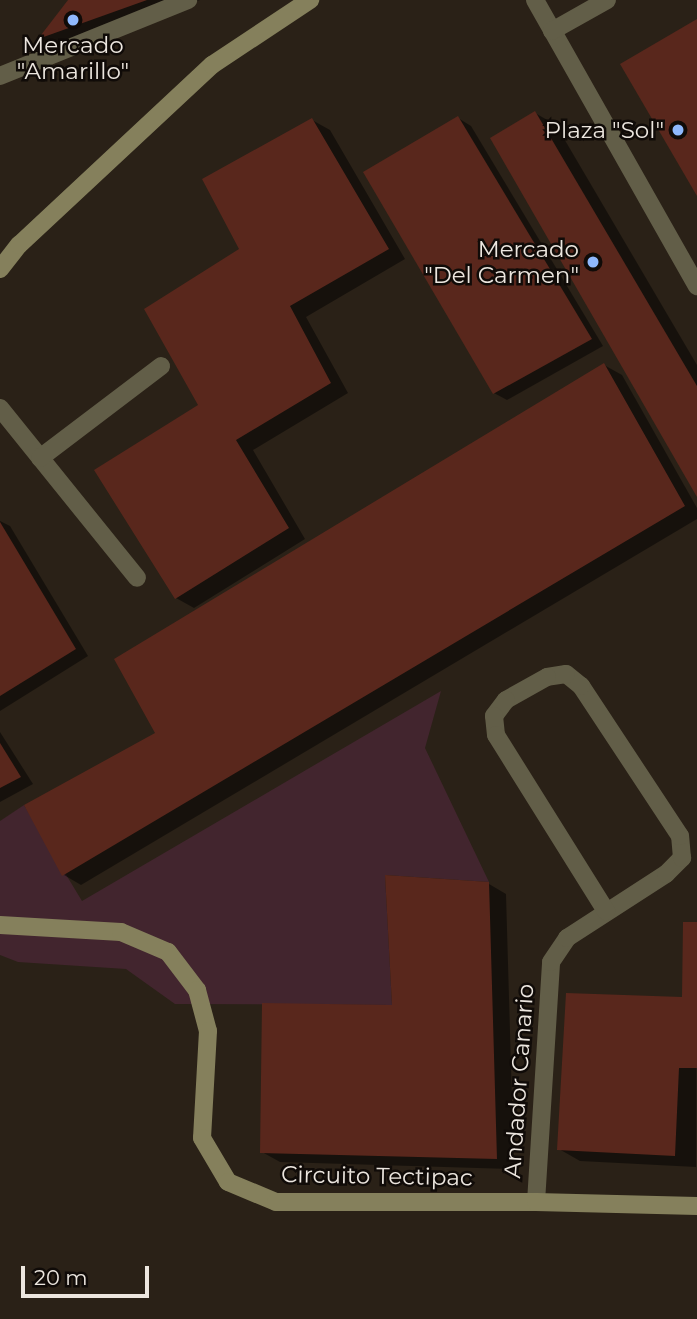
<!DOCTYPE html>
<html>
<head>
<meta charset="utf-8">
<style>
  body { margin:0 }
  #map { position:relative; width:697px; height:1319px; overflow:hidden; background:#2a2117; font-family:Montserrat,sans-serif }
  div>[style] { position:absolute }
  .green>* { inset:0; background:#42252e }
  .shadow>* { inset:0; background:#0007 }
  .building>* { inset:0; background:#59271c }
  .lane>* { height:18px; margin:-9px; padding:0 9px; transform-origin:9px; border-radius:9px; background:#625e48 }
  .street>* { height:18px; margin:-9px; padding:0 9px; transform-origin:9px; border-radius:9px; background:#625e48 }
  .secondary>* { height:18px; margin:-9px; padding:0 9px; transform-origin:9px; border-radius:9px; background:#85805c }
  .dots>* { width:19px; height:19px; translate:-50% -50%; box-sizing:border-box; border:4px solid #100b08; border-radius:50% }
  span { translate:-50% -50%; white-space:nowrap; text-align:center; line-height:1.15; -webkit-text-stroke:5px #100b08; paint-order:stroke }
  .poi-label { font-size:23px; color:#ece6df }
  .right { translate:-100% -50%; text-align:right }
  .street-label { font-size:23px; color:#ece6df }
  .scale { position:absolute; left:21px; top:1266px; width:128px; height:32px; box-sizing:border-box; border:4px solid #ece6df; border-top:0; padding-left:9px; font-size:21px; line-height:24px; white-space:nowrap; color:#ece6df; -webkit-text-stroke:5px #100b08; paint-order:stroke }
</style>
</head>
<body>
<div id="map">
  <div class="green">
    <i style="clip-path:polygon(441px 691px,425px 748px,489px 882px,385px 875px,392px 1005px,175px 1004px,126px 969px,18px 962px,0 955px,0 821px,24px 805px,82px 901px)"></i>
  </div>
  <div class="shadow">
    <i style="clip-path:polygon(70px 0,200px 0,60px 50px,40px 39px)"></i>
    <i style="clip-path:polygon(535px 113px,556px 125px,697px 365px,697px 494px)"></i>
    <i style="clip-path:polygon(458px 118px,471px 126px,603px 346px,507px 400px,494px 393px)"></i>
    <i style="clip-path:polygon(312px 120px,330px 130px,405px 259px,306px 317px,348px 393px,253px 450px,305px 539px,194px 608px,176px 598px,200px 406px,241px 250px)"></i>
    <i style="clip-path:polygon(604px 365px,622px 375px,697px 508px,697px 519px,81px 885px,64px 875px,157px 734px)"></i>
    <i style="clip-path:polygon(0 521px,10px 526px,88px 656px,0 711px)"></i>
    <i style="clip-path:polygon(0 732px,33px 784px,0 802px)"></i>
    <i style="clip-path:polygon(489px 884px,506px 894px,514px 1169px,280px 1162px,262px 1152px,394px 1006px)"></i>
    <i style="clip-path:polygon(697px 924px,696px 1167px,580px 1161px,559px 1149px,683px 999px)"></i>
  </div>
  <div class="building">
    <i style="clip-path:polygon(68px 0,147px 0,38px 39px)"></i>
    <i style="clip-path:polygon(697px 19px,697px 196px,620px 64px)"></i>
    <i style="clip-path:polygon(535px 111px,697px 386px,697px 497px,490px 138px)"></i>
    <i style="clip-path:polygon(458px 116px,592px 339px,493px 394px,363px 172px)"></i>
    <i style="clip-path:polygon(312px 118px,389px 249px,290px 306px,331px 383px,236px 440px,289px 528px,175px 599px,94px 470px,198px 405px,144px 309px,239px 249px,202px 179px)"></i>
    <i style="clip-path:polygon(604px 363px,685px 506px,62px 876px,24px 805px,155px 733px,114px 659px)"></i>
    <i style="clip-path:polygon(0 522px,76px 649px,0 696px)"></i>
    <i style="clip-path:polygon(0 743px,21px 777px,0 788px)"></i>
    <i style="clip-path:polygon(385px 875px,489px 882px,497px 1159px,260px 1153px,262px 1003px,392px 1005px)"></i>
    <i style="clip-path:polygon(683px 922px,697px 922px,697px 1068px,679px 1068px,675px 1156px,557px 1150px,566px 993px,682px 997px)"></i>
  </div>
  <div class="lane">
    <i style="left:535px;top:0;width:329px;rotate:60.5deg"></i>
    <i style="left:552px;top:31px;width:63px;rotate:-29.4deg"></i>
    <i style="left:0;top:408px;width:218px;rotate:51.1deg"></i>
    <i style="left:40px;top:458px;width:152px;rotate:-37.2deg"></i>
    <i style="left:536px;top:1202px;width:240px;rotate:-86.4deg"></i>
    <i style="left:551px;top:962px;width:29px;rotate:-56deg"></i>
    <i style="left:567px;top:938px;width:118px;rotate:-32.9deg"></i>
    <i style="left:666px;top:874px;width:23px;rotate:-45deg"></i>
    <i style="left:682px;top:858px;width:22px;rotate:-95deg"></i>
    <i style="left:680px;top:836px;width:180px;rotate:-123.4deg"></i>
    <i style="left:581px;top:686px;width:19px;rotate:-141deg"></i>
    <i style="left:566px;top:674px;width:19px;rotate:171deg"></i>
    <i style="left:547px;top:677px;width:47px;rotate:150.7deg"></i>
    <i style="left:506px;top:700px;width:20px;rotate:127deg"></i>
    <i style="left:494px;top:716px;width:19px;rotate:84deg"></i>
    <i style="left:496px;top:735px;width:208px;rotate:58deg"></i>
  </div>
  <div class="street">
    <i style="left:0;top:76px;width:203px;rotate:-22deg"></i>
  </div>
  <div class="secondary">
    <i style="left:0;top:269px;width:31px;rotate:-52deg"></i>
    <i style="left:19px;top:245px;width:264px;rotate:-43deg"></i>
    <i style="left:212px;top:65px;width:118px;rotate:-33.6deg"></i>
    <i style="left:0;top:925px;width:121px;rotate:3.3deg"></i>
    <i style="left:121px;top:932px;width:51px;rotate:23.1deg"></i>
    <i style="left:168px;top:952px;width:48px;rotate:52.7deg"></i>
    <i style="left:197px;top:990px;width:42px;rotate:75deg"></i>
    <i style="left:208px;top:1031px;width:107px;rotate:93.2deg"></i>
    <i style="left:202px;top:1138px;width:51px;rotate:59.4deg"></i>
    <i style="left:228px;top:1182px;width:52px;rotate:22.6deg"></i>
    <i style="left:276px;top:1202px;width:260px"></i>
    <i style="left:536px;top:1202px;width:161px;rotate:1.4deg"></i>
  </div>
  <div class="dots">
    <i style="left:73px;top:20px;background:#8fb8fd"></i>
    <i style="left:678px;top:130px;background:#8fb8fd"></i>
    <i style="left:593px;top:262px;background:#8fb8fd"></i>
  </div>
  <div class="poi-label">
    <span style="left:73px;top:58px">Mercado<br>"Amarillo"</span>
    <span class="right" style="left:664px;top:130px">Plaza "Sol"</span>
    <span class="right" style="left:579px;top:262px">Mercado<br>"Del Carmen"</span>
  </div>
  <div class="street-label">
    <span style="left:519px;top:1081px;rotate:-86deg">Andador Canario</span>
    <span style="left:377px;top:1176px;rotate:1deg">Circuito Tectipac</span>
  </div>
  <div class="scale">20 m</div>
</div>
</body>
</html>
